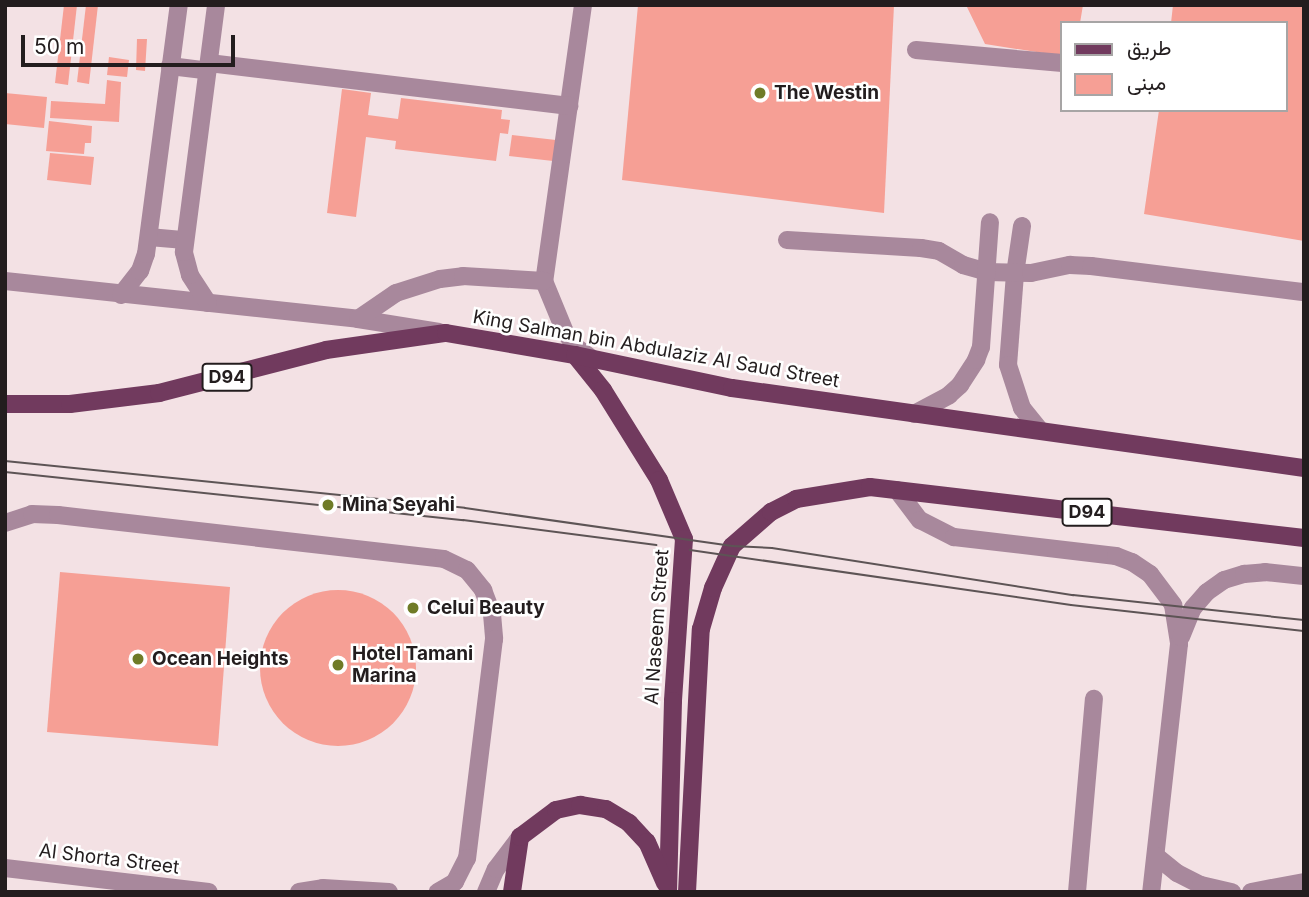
<!DOCTYPE html>
<html>
<head>
<meta charset="utf-8">
<style>
  body { margin:0 }
  #map { position:relative; width:1309px; height:897px; overflow:hidden; background:#f3e1e4; font-family:Inter,Vazirmatn,sans-serif }
  div>[style] { position:absolute }
  .building>* { inset:0; background:#f69f95 }
  .round { border-radius:50% }
  .minor>* { height:18px; margin:-9px; padding:0 9px; transform-origin:9px; border-radius:9px; background:#a8889c }
  .major>* { height:18px; margin:-9px; padding:0 9px; transform-origin:9px; border-radius:9px; background:#713a5e }
  .tram>* { height:2px; margin:-1px; padding:0 1px; transform-origin:1px; border-radius:1px; background:#5d5455 }
  .dots>* { width:19px; height:19px; translate:-50% -50%; box-sizing:border-box; border:4px solid #fff; border-radius:50% }
  span { translate:-50% -50%; white-space:nowrap; text-align:center; line-height:1.15; -webkit-text-stroke:5px #fff; paint-order:stroke }
  .shield-label span { padding:2px 5px; background:#fff; border:2px solid; border-radius:5px; -webkit-text-stroke-width:0 }
  .shield-label { font-size:18px; color:#231d1e; font-weight:700 }
  .poi-label { font-size:19px; color:#231d1e; font-weight:700 }
  .left { translate:0 -50%; text-align:left }
  .street-label { font-size:19px; color:#231d1e }
  .frame { position:absolute; inset:0; border:7px solid #231d1e; pointer-events:none }
  .legend { position:absolute; left:1060px; top:21px; width:228px; height:91px; box-sizing:border-box; background:#fff; border:2px solid #a7a5a5; margin:0; padding:9px 12px; list-style:none; font-size:21px; color:#231d1e }
  .legend li { display:flex; align-items:center; gap:14px; height:35px }
  .legend b { width:35px; border:2px solid #a7a5a5 }
  .scale { position:absolute; left:21px; top:35px; width:214px; height:32px; box-sizing:border-box; border:4px solid #231d1e; border-top:0; padding-left:9px; font-size:21px; line-height:24px; white-space:nowrap; color:#231d1e; -webkit-text-stroke:5px #fff; paint-order:stroke }
</style>
</head>
<body>
<div id="map">
  <div class="building">
    <i style="clip-path:polygon(64px 5px,77px 5px,68px 85px,55px 83px)"></i>
    <i style="clip-path:polygon(86px 5px,98px 5px,89px 84px,77px 82px)"></i>
    <i style="clip-path:polygon(638px 5px,894px 5px,884px 213px,622px 180px)"></i>
    <i style="clip-path:polygon(966px 5px,1083px 5px,1080px 23px,1062px 23px,1062px 56px,985px 44px)"></i>
    <i style="clip-path:polygon(1173px 5px,1304px 5px,1304px 241px,1144px 214px,1159px 110px,1286px 110px,1286px 23px,1171px 23px)"></i>
    <i style="clip-path:polygon(137px 39px,147px 39px,145px 71px,136px 70px)"></i>
    <i style="clip-path:polygon(109px 57px,129px 60px,127px 77px,107px 75px)"></i>
    <i style="clip-path:polygon(107px 80px,121px 82px,119px 122px,50px 118px,51px 101px,105px 104px)"></i>
    <i style="clip-path:polygon(342px 89px,371px 93px,368px 115px,398px 119px,401px 98px,502px 110px,501px 119px,510px 120px,508px 134px,500px 133px,496px 161px,395px 149px,396px 141px,366px 137px,356px 217px,327px 213px)"></i>
    <i style="clip-path:polygon(5px 93px,47px 97px,44px 128px,5px 124px)"></i>
    <i style="clip-path:polygon(49px 121px,92px 126px,91px 143px,85px 143px,84px 154px,46px 151px)"></i>
    <i style="clip-path:polygon(512px 135px,556px 140px,553px 161px,509px 156px)"></i>
    <i style="clip-path:polygon(50px 153px,94px 157px,91px 185px,47px 180px)"></i>
    <i style="clip-path:polygon(60px 572px,230px 587px,218px 746px,47px 732px)"></i>
    <i class="round" style="left:260px;top:590px;width:156px;height:156px"></i>
  </div>
  <div class="minor">
    <i style="left:583px;top:5px;width:279px;rotate:98deg"></i>
    <i style="left:544px;top:281px;width:55px;rotate:67.6deg"></i>
    <i style="left:565px;top:332px;width:19px;rotate:54deg"></i>
    <i style="left:576px;top:347px;width:22px;rotate:36deg"></i>
    <i style="left:916px;top:50px;width:147px;rotate:5.1deg"></i>
    <i style="left:209px;top:63px;width:363px;rotate:6.8deg"></i>
    <i style="left:170px;top:66px;width:38px;rotate:7deg"></i>
    <i style="left:1022px;top:226px;width:49px;rotate:98.3deg"></i>
    <i style="left:1015px;top:274px;width:91px;rotate:94.4deg"></i>
    <i style="left:1008px;top:365px;width:45px;rotate:72deg"></i>
    <i style="left:1022px;top:408px;width:27px;rotate:51deg"></i>
    <i style="left:149px;top:237px;width:36px;rotate:5deg"></i>
    <i style="left:787px;top:240px;width:134px;rotate:3.4deg"></i>
    <i style="left:921px;top:248px;width:18px;rotate:9deg"></i>
    <i style="left:939px;top:251px;width:28px;rotate:30deg"></i>
    <i style="left:963px;top:265px;width:25px;rotate:16deg"></i>
    <i style="left:987px;top:272px;width:44px;rotate:1.3deg"></i>
    <i style="left:1031px;top:273px;width:40px;rotate:-12deg"></i>
    <i style="left:1070px;top:265px;width:21px;rotate:3deg"></i>
    <i style="left:1091px;top:266px;width:215px;rotate:7deg"></i>
    <i style="left:5px;top:281px;width:355px;rotate:6.1deg"></i>
    <i style="left:358px;top:319px;width:82px;rotate:9.1deg"></i>
    <i style="left:121px;top:295px;width:31px;rotate:-52deg"></i>
    <i style="left:140px;top:271px;width:18px;rotate:-71deg"></i>
    <i style="left:146px;top:254px;width:251px;rotate:-82.5deg"></i>
    <i style="left:208px;top:303px;width:33px;rotate:-123deg"></i>
    <i style="left:190px;top:275px;width:24px;rotate:-105deg"></i>
    <i style="left:184px;top:252px;width:249px;rotate:-82.6deg"></i>
    <i style="left:358px;top:319px;width:46px;rotate:-34.4deg"></i>
    <i style="left:396px;top:293px;width:46px;rotate:-17.7deg"></i>
    <i style="left:440px;top:279px;width:23px;rotate:-7deg"></i>
    <i style="left:463px;top:276px;width:81px;rotate:3.5deg"></i>
    <i style="left:914px;top:414px;width:40px;rotate:-28deg"></i>
    <i style="left:949px;top:395px;width:15px;rotate:-42deg"></i>
    <i style="left:960px;top:385px;width:30px;rotate:-57deg"></i>
    <i style="left:976px;top:360px;width:14px;rotate:-69deg"></i>
    <i style="left:981px;top:347px;width:125px;rotate:-85.9deg"></i>
    <i style="left:897px;top:490px;width:38px;rotate:53deg"></i>
    <i style="left:920px;top:520px;width:38px;rotate:27deg"></i>
    <i style="left:954px;top:537px;width:163px;rotate:6.7deg"></i>
    <i style="left:1116px;top:556px;width:17px;rotate:21deg"></i>
    <i style="left:1132px;top:562px;width:22px;rotate:34deg"></i>
    <i style="left:1150px;top:574px;width:39px;rotate:53deg"></i>
    <i style="left:1173px;top:605px;width:39px;rotate:81deg"></i>
    <i style="left:1179px;top:644px;width:250px;rotate:96.4deg"></i>
    <i style="left:5px;top:523px;width:28px;rotate:-18deg"></i>
    <i style="left:32px;top:514px;width:26px;rotate:2deg"></i>
    <i style="left:58px;top:515px;width:388px;rotate:6.5deg"></i>
    <i style="left:444px;top:559px;width:25px;rotate:26deg"></i>
    <i style="left:467px;top:570px;width:26px;rotate:51deg"></i>
    <i style="left:483px;top:590px;width:26px;rotate:69deg"></i>
    <i style="left:492px;top:614px;width:25px;rotate:85deg"></i>
    <i style="left:494px;top:639px;width:221px;rotate:97deg"></i>
    <i style="left:467px;top:858px;width:27px;rotate:117deg"></i>
    <i style="left:455px;top:882px;width:20px;rotate:150deg"></i>
    <i style="left:1181px;top:637px;width:31px;rotate:-68deg"></i>
    <i style="left:1193px;top:608px;width:21px;rotate:-49deg"></i>
    <i style="left:1207px;top:592px;width:21px;rotate:-35deg"></i>
    <i style="left:1224px;top:580px;width:21px;rotate:-17deg"></i>
    <i style="left:1244px;top:574px;width:21px;rotate:-5deg"></i>
    <i style="left:1265px;top:572px;width:39px;rotate:6deg"></i>
    <i style="left:1156px;top:856px;width:27px;rotate:39deg"></i>
    <i style="left:1177px;top:873px;width:27px;rotate:27deg"></i>
    <i style="left:1201px;top:885px;width:32px;rotate:13deg"></i>
    <i style="left:5px;top:868px;width:205px;rotate:6.7deg"></i>
    <i style="left:299px;top:892px;width:24px;rotate:-9deg"></i>
    <i style="left:323px;top:888px;width:66px;rotate:3.5deg"></i>
    <i style="left:486px;top:892px;width:25px;rotate:-67deg"></i>
    <i style="left:496px;top:869px;width:40px;rotate:-53deg"></i>
    <i style="left:1077px;top:892px;width:194px;rotate:-85deg"></i>
    <i style="left:1251px;top:892px;width:54px;rotate:-10.7deg"></i>
  </div>
  <div class="major">
    <i style="left:575px;top:355px;width:45px;rotate:51.3deg"></i>
    <i style="left:603px;top:390px;width:106px;rotate:58.1deg"></i>
    <i style="left:659px;top:480px;width:64px;rotate:67deg"></i>
    <i style="left:684px;top:539px;width:162px;rotate:93.9deg"></i>
    <i style="left:673px;top:701px;width:191px;rotate:91.5deg"></i>
    <i style="left:5px;top:404px;width:65px"></i>
    <i style="left:70px;top:404px;width:90px;rotate:-7deg"></i>
    <i style="left:159px;top:393px;width:172px;rotate:-14.4deg"></i>
    <i style="left:326px;top:350px;width:121px;rotate:-8.1deg"></i>
    <i style="left:446px;top:333px;width:131px;rotate:9.7deg"></i>
    <i style="left:575px;top:355px;width:160px;rotate:11.9deg"></i>
    <i style="left:732px;top:388px;width:578px;rotate:7.96deg"></i>
    <i style="left:512px;top:892px;width:56px;rotate:-81.7deg"></i>
    <i style="left:520px;top:837px;width:45px;rotate:-36.9deg"></i>
    <i style="left:556px;top:810px;width:25px;rotate:-12deg"></i>
    <i style="left:580px;top:805px;width:26px;rotate:9deg"></i>
    <i style="left:606px;top:809px;width:27px;rotate:31deg"></i>
    <i style="left:629px;top:823px;width:26px;rotate:47deg"></i>
    <i style="left:647px;top:842px;width:45px;rotate:66.3deg"></i>
    <i style="left:687px;top:892px;width:263px;rotate:-87deg"></i>
    <i style="left:701px;top:629px;width:43px;rotate:-73.7deg"></i>
    <i style="left:713px;top:588px;width:46px;rotate:-65.7deg"></i>
    <i style="left:732px;top:546px;width:52px;rotate:-41.1deg"></i>
    <i style="left:771px;top:512px;width:28px;rotate:-27deg"></i>
    <i style="left:796px;top:499px;width:75px;rotate:-9.2deg"></i>
    <i style="left:870px;top:487px;width:437px;rotate:6.7deg"></i>
  </div>
  <div class="tram">
    <i style="left:5px;top:461px;width:462px;rotate:5.8deg"></i>
    <i style="left:465px;top:508px;width:270px;rotate:8.1deg"></i>
    <i style="left:732px;top:546px;width:40px;rotate:2.9deg"></i>
    <i style="left:772px;top:548px;width:305px;rotate:8.9deg"></i>
    <i style="left:1073px;top:595px;width:232px;rotate:6.2deg"></i>
    <i style="left:5px;top:472px;width:461px;rotate:6deg"></i>
    <i style="left:463px;top:520px;width:195px;rotate:7.4deg"></i>
    <i style="left:690px;top:550px;width:385px;rotate:8.2deg"></i>
    <i style="left:1071px;top:605px;width:234px;rotate:6.4deg"></i>
  </div>
  <div class="dots">
    <i style="left:760px;top:93px;background:#6f7b27"></i>
    <i style="left:328px;top:505px;background:#6f7b27"></i>
    <i style="left:413px;top:608px;background:#6f7b27"></i>
    <i style="left:138px;top:659px;background:#6f7b27"></i>
    <i style="left:338px;top:665px;background:#6f7b27"></i>
  </div>
  <div class="shield-label">
    <span style="left:227px;top:377px">D94</span>
    <span style="left:1087px;top:512px">D94</span>
  </div>
  <div class="poi-label">
    <span class="left" style="left:774px;top:93px">The Westin</span>
    <span class="left" style="left:342px;top:505px">Mina Seyahi</span>
    <span class="left" style="left:427px;top:608px">Celui Beauty</span>
    <span class="left" style="left:352px;top:665px">Hotel Tamani<br>Marina</span>
    <span class="left" style="left:152px;top:659px">Ocean Heights</span>
  </div>
  <div class="street-label">
    <span style="left:656px;top:349px;rotate:10deg">King Salman bin Abdulaziz Al Saud Street</span>
    <span style="left:657px;top:627px;rotate:-86deg">Al Naseem Street</span>
    <span style="left:109px;top:859px;rotate:7deg">Al Shorta Street</span>
  </div>
  <div class="frame"></div>
  <ul class="legend">
  <li><b style="height:9px;background:#713a5e"></b>طريق</li>
  <li><b style="height:19px;background:#f69f95"></b>مبنى</li>
  </ul>
  <div class="scale">50 m</div>
</div>
</body>
</html>
